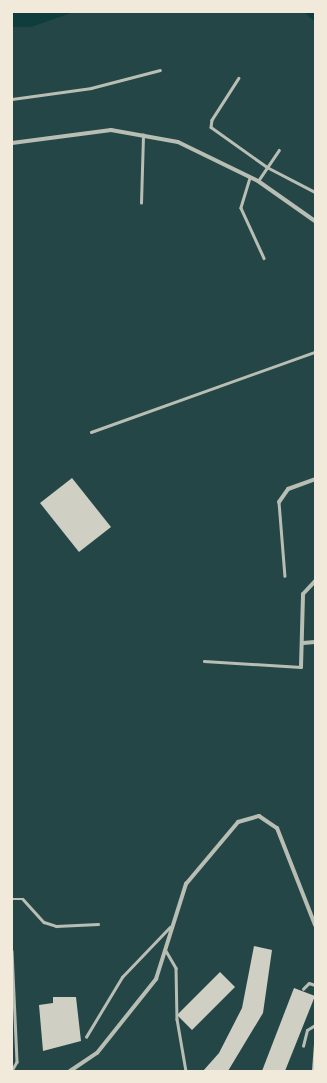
<!DOCTYPE html>
<html>
<head>
<meta charset="utf-8">
<style>
  body { margin:0 }
  #map { position:relative; width:327px; height:1083px; overflow:hidden; background:#0f3d3e; font-family:"Source Serif 4",serif }
  div>[style] { position:absolute }
  .green>* { inset:0; background:#244646 }
  .building>* { inset:0; background:#cfcfc3 }
  .service>* { height:2.5px; margin:-1.25px; padding:0 1.25px; transform-origin:1.25px; border-radius:1.25px; background:#b8beb3 }
  .minor>* { height:4px; margin:-2px; padding:0 2px; transform-origin:2px; border-radius:2px; background:#b8beb3 }
  span { translate:-50% -50%; white-space:nowrap; text-align:center; line-height:1.15; -webkit-text-stroke:4px #f1e9da; paint-order:stroke }
  .frame { position:absolute; inset:0; border:13px solid #f1e9da; pointer-events:none }
</style>
</head>
<body>
<div id="map">
  <div class="green">
    <i style="clip-path:polygon(74px 12px,304px 12px,315px 22px,315px 1071px,12px 1071px,12px 27px,31px 27px)"></i>
  </div>
  <div class="building">
    <i style="clip-path:polygon(72px 478px,111px 527px,79px 552px,40px 503px)"></i>
    <i style="clip-path:polygon(254px 946px,272px 950px,263px 1013px,228px 1071px,203px 1071px,219px 1053px,242px 1008px)"></i>
    <i style="clip-path:polygon(220px 972px,235px 987px,192px 1030px,177px 1015px)"></i>
    <i style="clip-path:polygon(294px 988px,315px 996px,285px 1071px,262px 1071px)"></i>
    <i style="clip-path:polygon(53px 997px,76px 997px,81px 1041px,43px 1051px,39px 1005px,53px 1003px)"></i>
    <i style="clip-path:polygon(314px 1044px,315px 1071px,312px 1071px)"></i>
  </div>
  <div class="service">
    <i style="left:239px;top:78px;width:50px;rotate:122.7deg"></i>
    <i style="left:212px;top:120px;width:7px;rotate:98deg"></i>
    <i style="left:211px;top:127px;width:69px;rotate:35.5deg"></i>
    <i style="left:267px;top:167px;width:54px;rotate:27.5deg"></i>
    <i style="left:12px;top:99px;width:80px;rotate:-7.9deg"></i>
    <i style="left:91px;top:88px;width:71px;rotate:-14.6deg"></i>
    <i style="left:250px;top:178px;width:31px;rotate:107deg"></i>
    <i style="left:241px;top:208px;width:55px;rotate:65.3deg"></i>
    <i style="left:258px;top:181px;width:37px;rotate:-56deg"></i>
    <i style="left:141px;top:203px;width:68px;rotate:-88.3deg"></i>
    <i style="left:91px;top:432px;width:238px;rotate:-19.7deg"></i>
    <i style="left:279px;top:502px;width:74px;rotate:85.4deg"></i>
    <i style="left:204px;top:661px;width:97px;rotate:3.5deg"></i>
    <i style="left:12px;top:899px;width:11px"></i>
    <i style="left:23px;top:899px;width:31px;rotate:48deg"></i>
    <i style="left:44px;top:922px;width:13px;rotate:18deg"></i>
    <i style="left:56px;top:926px;width:42px;rotate:-2.7deg"></i>
    <i style="left:165px;top:949px;width:22px;rotate:60deg"></i>
    <i style="left:176px;top:968px;width:51px;rotate:88.9deg"></i>
    <i style="left:177px;top:1019px;width:53px;rotate:80.2deg"></i>
    <i style="left:12px;top:951px;width:111px;rotate:87.4deg"></i>
    <i style="left:17px;top:1062px;width:10px;rotate:119deg"></i>
    <i style="left:303px;top:989px;width:8px;rotate:-45deg"></i>
    <i style="left:309px;top:983px;width:6px;rotate:18deg"></i>
    <i style="left:86px;top:1037px;width:70px;rotate:-59deg"></i>
    <i style="left:122px;top:977px;width:69px;rotate:-46.2deg"></i>
    <i style="left:303px;top:1046px;width:16px;rotate:-76deg"></i>
    <i style="left:307px;top:1030px;width:9px;rotate:-32deg"></i>
  </div>
  <div class="minor">
    <i style="left:12px;top:143px;width:100px;rotate:-7.5deg"></i>
    <i style="left:111px;top:130px;width:68px;rotate:10.2deg"></i>
    <i style="left:178px;top:142px;width:89px;rotate:26deg"></i>
    <i style="left:258px;top:181px;width:70px;rotate:35.1deg"></i>
    <i style="left:279px;top:502px;width:16px;rotate:-55deg"></i>
    <i style="left:288px;top:489px;width:29px;rotate:-20deg"></i>
    <i style="left:303px;top:643px;width:12px;rotate:-5deg"></i>
    <i style="left:301px;top:667px;width:73px;rotate:-88.4deg"></i>
    <i style="left:303px;top:594px;width:18px;rotate:-47deg"></i>
    <i style="left:70px;top:1071px;width:32px;rotate:-34deg"></i>
    <i style="left:97px;top:1053px;width:95px;rotate:-51.4deg"></i>
    <i style="left:156px;top:979px;width:100px;rotate:-72.5deg"></i>
    <i style="left:186px;top:884px;width:81px;rotate:-50deg"></i>
    <i style="left:238px;top:822px;width:22px;rotate:-16deg"></i>
    <i style="left:259px;top:816px;width:22px;rotate:34deg"></i>
    <i style="left:277px;top:828px;width:104px;rotate:68.6deg"></i>
  </div>
  <div class="frame"></div>
</div>
</body>
</html>
